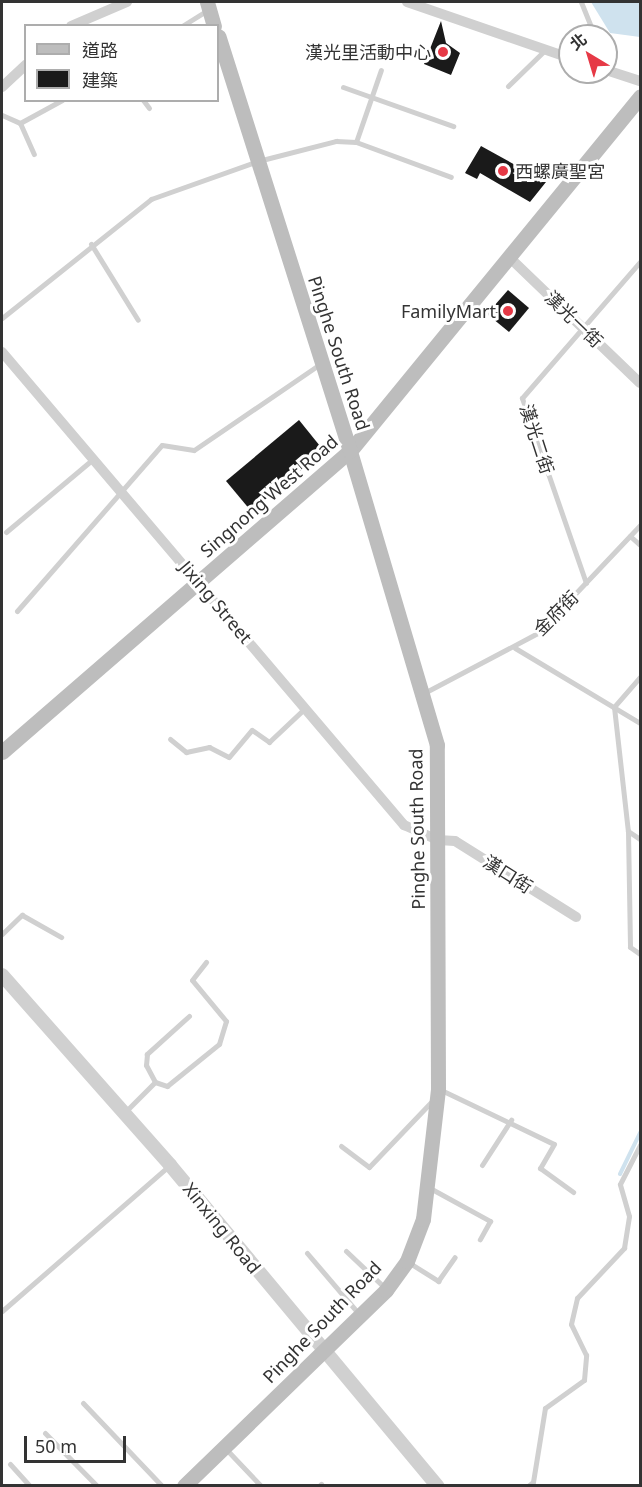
<!DOCTYPE html>
<html>
<head>
<meta charset="utf-8">
<style>
  body { margin:0 }
  #map { position:relative; width:642px; height:1487px; overflow:hidden; background:#fff; font-family:"Noto Sans","Noto Sans TC",sans-serif }
  div>[style] { position:absolute }
  .water>* { inset:0; background:#cfe2ee }
  .stream>* { height:4px; margin:-2px; padding:0 2px; transform-origin:2px; border-radius:2px; background:#cfe2ee }
  .building>* { inset:0; background:#1a1a1a }
  .service>* { height:5px; margin:-2.5px; padding:0 2.5px; transform-origin:2.5px; border-radius:2.5px; background:#d0d0d0 }
  .minor>* { height:10px; margin:-5px; padding:0 5px; transform-origin:5px; border-radius:5px; background:#d0d0d0 }
  .tertiary>* { height:14px; margin:-7px; padding:0 7px; transform-origin:7px; border-radius:7px; background:#d0d0d0 }
  .secondary>* { height:15px; margin:-7.5px; padding:0 7.5px; transform-origin:7.5px; border-radius:7.5px; background:#bdbdbd }
  .dots>* { width:16px; height:16px; translate:-50% -50%; box-sizing:border-box; border:3px solid #fff; border-radius:50% }
  span { translate:-50% -50%; white-space:nowrap; text-align:center; line-height:1.15; -webkit-text-stroke:6px #fff; paint-order:stroke }
  .poi-label { font-size:18px; color:#333 }
  .right { translate:-100% -50%; text-align:right }
  .left { translate:0 -50%; text-align:left }
  .street-label { font-size:18px; color:#333 }
  .frame { position:absolute; inset:0; border:3px solid #333; pointer-events:none }
  .legend { position:absolute; left:24px; top:24px; width:195px; height:78px; box-sizing:border-box; background:#fff; border:2px solid #adadad; margin:0; padding:8px 10px; list-style:none; font-size:18px; color:#333 }
  .legend li { display:flex; align-items:center; gap:12px; height:30px }
  .legend b { width:30px; border:2px solid #adadad }
  .north { position:absolute; left:558px; top:24px; width:60px; height:60px; box-sizing:border-box; background:#fff; border:2px solid #adadad; border-radius:50%; rotate:322deg; font-size:16px; font-weight:700; line-height:24px; text-align:center; color:#333 }
  .north::after { content:''; display:block; margin:auto; width:21px; height:27px; background:#e63946; clip-path:polygon(50% 0,100% 100%,50% 72%,0 100%) }
  .scale { position:absolute; left:24px; top:1436px; width:102px; height:27px; box-sizing:border-box; border:3px solid #333; border-top:0; padding-left:8px; font-size:18px; line-height:21px; white-space:nowrap; color:#333; -webkit-text-stroke:4px #fff; paint-order:stroke }
</style>
</head>
<body>
<div id="map">
  <div class="water">
    <i style="clip-path:polygon(591px 2px,640px 2px,640px 37px,610px 33px)"></i>
  </div>
  <div class="stream">
    <i style="left:620px;top:1174px;width:46px;rotate:-64deg"></i>
  </div>
  <div class="building">
    <i style="clip-path:polygon(441px 21px,446px 43px,460px 53px,451px 75px,424px 64px)"></i>
    <i style="clip-path:polygon(481px 146px,546px 182px,530px 202px,480px 173px,477px 179px,465px 173px)"></i>
    <i style="clip-path:polygon(508px 290px,529px 308px,509px 332px,487px 314px)"></i>
    <i style="clip-path:polygon(299px 420px,324px 451px,251px 511px,226px 481px)"></i>
  </div>
  <div class="service">
    <i style="left:581px;top:2px;width:37px;rotate:68deg"></i>
    <i style="left:182px;top:26px;width:31px;rotate:-32deg"></i>
    <i style="left:508px;top:86px;width:52px;rotate:-44.2deg"></i>
    <i style="left:343px;top:87px;width:117px;rotate:19.5deg"></i>
    <i style="left:143px;top:100px;width:10px;rotate:53deg"></i>
    <i style="left:2px;top:115px;width:20px;rotate:24deg"></i>
    <i style="left:20px;top:123px;width:48px;rotate:-28.7deg"></i>
    <i style="left:20px;top:123px;width:34px;rotate:66deg"></i>
    <i style="left:356px;top:142px;width:76px;rotate:-70.9deg"></i>
    <i style="left:91px;top:244px;width:89px;rotate:58.3deg"></i>
    <i style="left:2px;top:318px;width:191px;rotate:-38.6deg"></i>
    <i style="left:151px;top:199px;width:114px;rotate:-19.6deg"></i>
    <i style="left:258px;top:161px;width:81px;rotate:-14.4deg"></i>
    <i style="left:336px;top:141px;width:20px;rotate:3deg"></i>
    <i style="left:356px;top:142px;width:101px;rotate:20.2deg"></i>
    <i style="left:6px;top:532px;width:114px;rotate:-40deg"></i>
    <i style="left:630px;top:536px;width:13px;rotate:42deg"></i>
    <i style="left:586px;top:583px;width:196px;rotate:-109.1deg"></i>
    <i style="left:522px;top:398px;width:180px;rotate:-49.1deg"></i>
    <i style="left:17px;top:611px;width:220px;rotate:-48.9deg"></i>
    <i style="left:162px;top:445px;width:32px;rotate:9deg"></i>
    <i style="left:194px;top:450px;width:153px;rotate:-34.3deg"></i>
    <i style="left:515px;top:648px;width:146px;rotate:31deg"></i>
    <i style="left:640px;top:677px;width:40px;rotate:131deg"></i>
    <i style="left:614px;top:707px;width:125px;rotate:83.6deg"></i>
    <i style="left:628px;top:831px;width:116px;rotate:89deg"></i>
    <i style="left:630px;top:947px;width:12px;rotate:35deg"></i>
    <i style="left:424px;top:693px;width:129px;rotate:-27.8deg"></i>
    <i style="left:538px;top:633px;width:149px;rotate:-46.6deg"></i>
    <i style="left:170px;top:739px;width:21px;rotate:39deg"></i>
    <i style="left:186px;top:752px;width:24px;rotate:-12deg"></i>
    <i style="left:209px;top:747px;width:22px;rotate:27deg"></i>
    <i style="left:229px;top:757px;width:35px;rotate:-50deg"></i>
    <i style="left:252px;top:730px;width:21px;rotate:35deg"></i>
    <i style="left:269px;top:742px;width:48px;rotate:-43.3deg"></i>
    <i style="left:628px;top:831px;width:14px;rotate:34deg"></i>
    <i style="left:2px;top:934px;width:28px;rotate:-44deg"></i>
    <i style="left:22px;top:915px;width:45px;rotate:29.4deg"></i>
    <i style="left:189px;top:1016px;width:57px;rotate:137.9deg"></i>
    <i style="left:147px;top:1054px;width:11px;rotate:95deg"></i>
    <i style="left:146px;top:1065px;width:19px;rotate:62deg"></i>
    <i style="left:155px;top:1082px;width:13px;rotate:18deg"></i>
    <i style="left:167px;top:1086px;width:67px;rotate:-38.9deg"></i>
    <i style="left:219px;top:1044px;width:24px;rotate:-73deg"></i>
    <i style="left:226px;top:1021px;width:53px;rotate:-129.7deg"></i>
    <i style="left:192px;top:980px;width:23px;rotate:-52deg"></i>
    <i style="left:439px;top:1089px;width:127px;rotate:25.6deg"></i>
    <i style="left:554px;top:1144px;width:28px;rotate:120deg"></i>
    <i style="left:540px;top:1168px;width:41px;rotate:36deg"></i>
    <i style="left:125px;top:1112px;width:42px;rotate:-45deg"></i>
    <i style="left:341px;top:1146px;width:35px;rotate:37deg"></i>
    <i style="left:369px;top:1167px;width:93px;rotate:-46.3deg"></i>
    <i style="left:482px;top:1165px;width:54px;rotate:-57.2deg"></i>
    <i style="left:428px;top:1187px;width:71px;rotate:28.7deg"></i>
    <i style="left:490px;top:1221px;width:21px;rotate:119deg"></i>
    <i style="left:346px;top:1251px;width:54px;rotate:43.5deg"></i>
    <i style="left:307px;top:1253px;width:80px;rotate:49.6deg"></i>
    <i style="left:408px;top:1262px;width:36px;rotate:32deg"></i>
    <i style="left:438px;top:1281px;width:29px;rotate:-55deg"></i>
    <i style="left:2px;top:1311px;width:223px;rotate:-41deg"></i>
    <i style="left:83px;top:1403px;width:115px;rotate:46.4deg"></i>
    <i style="left:45px;top:1433px;width:74px;rotate:45.5deg"></i>
    <i style="left:225px;top:1448px;width:52px;rotate:46.5deg"></i>
    <i style="left:10px;top:1464px;width:30px;rotate:48deg"></i>
    <i style="left:319px;top:1486px;width:3px;rotate:-45deg"></i>
    <i style="left:528px;top:1486px;width:6px;rotate:-39deg"></i>
    <i style="left:533px;top:1482px;width:75px;rotate:-80.8deg"></i>
    <i style="left:545px;top:1408px;width:48px;rotate:-35.7deg"></i>
    <i style="left:584px;top:1380px;width:25px;rotate:-85deg"></i>
    <i style="left:586px;top:1355px;width:34px;rotate:-116deg"></i>
    <i style="left:571px;top:1324px;width:27px;rotate:-77deg"></i>
    <i style="left:577px;top:1298px;width:69px;rotate:-46.8deg"></i>
    <i style="left:624px;top:1248px;width:32px;rotate:-81deg"></i>
    <i style="left:629px;top:1216px;width:33px;rotate:-106deg"></i>
    <i style="left:620px;top:1184px;width:44px;rotate:-62.9deg"></i>
  </div>
  <div class="minor">
    <i style="left:407px;top:2px;width:172px;rotate:19deg"></i>
    <i style="left:71px;top:26px;width:61px;rotate:-23.2deg"></i>
    <i style="left:606px;top:70px;width:36px;rotate:18deg"></i>
    <i style="left:2px;top:87px;width:33px;rotate:-43deg"></i>
    <i style="left:508px;top:256px;width:183px;rotate:43.9deg"></i>
    <i style="left:2px;top:352px;width:621px;rotate:49.64deg"></i>
    <i style="left:404px;top:825px;width:37px;rotate:24deg"></i>
    <i style="left:438px;top:840px;width:17px;rotate:3deg"></i>
    <i style="left:455px;top:841px;width:143px;rotate:32.1deg"></i>
  </div>
  <div class="tertiary">
    <i style="left:2px;top:975px;width:254px;rotate:48.5deg"></i>
    <i style="left:170px;top:1165px;width:418px;rotate:50.2deg"></i>
  </div>
  <div class="secondary">
    <i style="left:207px;top:2px;width:25px;rotate:74deg"></i>
    <i style="left:2px;top:752px;width:460px;rotate:-40.9deg"></i>
    <i style="left:350px;top:451px;width:458px;rotate:-50.7deg"></i>
    <i style="left:184px;top:1486px;width:281px;rotate:-44.1deg"></i>
    <i style="left:386px;top:1290px;width:36px;rotate:-54deg"></i>
    <i style="left:407px;top:1261px;width:45px;rotate:-69.1deg"></i>
    <i style="left:423px;top:1219px;width:131px;rotate:-83.4deg"></i>
    <i style="left:438px;top:1089px;width:344px;rotate:-90.2deg"></i>
    <i style="left:437px;top:745px;width:307px;rotate:-106.5deg"></i>
    <i style="left:350px;top:451px;width:435px;rotate:-107.6deg"></i>
  </div>
  <div class="dots">
    <i style="left:443px;top:52px;background:#e63946"></i>
    <i style="left:503px;top:171px;background:#e63946"></i>
    <i style="left:508px;top:311px;background:#e63946"></i>
  </div>
  <div class="poi-label">
    <span class="right" style="left:431px;top:52px">漢光里活動中心</span>
    <span class="left" style="left:515px;top:171px">西螺廣聖宮</span>
    <span class="right" style="left:496px;top:311px">FamilyMart</span>
  </div>
  <div class="street-label">
    <span style="left:574px;top:319px;rotate:44deg">漢光一街</span>
    <span style="left:339px;top:353px;rotate:72deg">Pinghe South Road</span>
    <span style="left:537px;top:439px;rotate:72deg">漢光二街</span>
    <span style="left:269px;top:496px;rotate:-41deg">Singnong West Road</span>
    <span style="left:216px;top:602px;rotate:50deg">Jixing Street</span>
    <span style="left:556px;top:613px;rotate:-45deg">金府街</span>
    <span style="left:417px;top:829px;rotate:-91deg">Pinghe South Road</span>
    <span style="left:508px;top:874px;rotate:32deg">漢口街</span>
    <span style="left:222px;top:1228px;rotate:51deg">Xinxing Road</span>
    <span style="left:322px;top:1322px;rotate:-46deg">Pinghe South Road</span>
  </div>
  <div class="frame"></div>
  <ul class="legend">
  <li><b style="height:8px;background:#bdbdbd"></b>道路</li>
  <li><b style="height:16px;background:#1a1a1a"></b>建築</li>
  </ul>
  <div class="north">北</div>
  <div class="scale">50 m</div>
</div>
</body>
</html>
